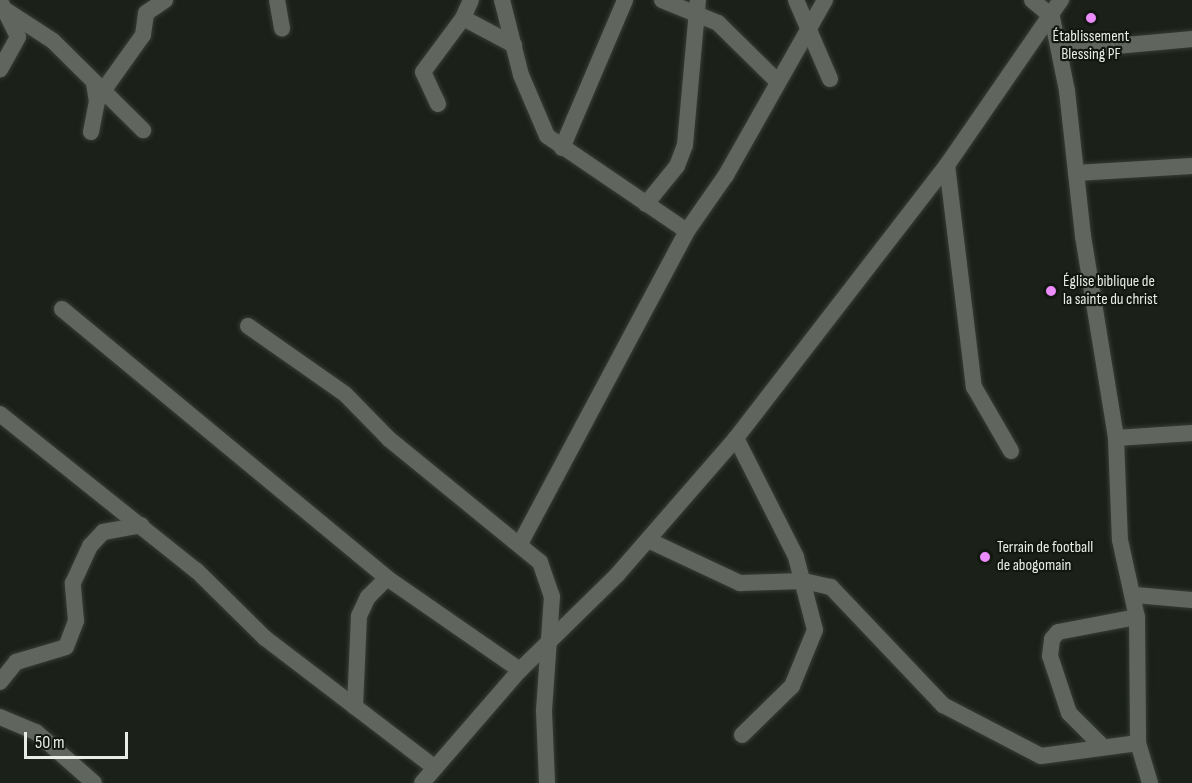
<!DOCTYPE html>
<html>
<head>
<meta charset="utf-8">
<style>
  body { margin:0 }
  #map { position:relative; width:1192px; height:783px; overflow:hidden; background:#1b2119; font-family:"Sofia Sans Condensed",sans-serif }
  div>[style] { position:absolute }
  .roads { filter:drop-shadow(0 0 2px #383c36) drop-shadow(0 0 2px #383c36) }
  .minor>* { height:16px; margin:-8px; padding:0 8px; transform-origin:8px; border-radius:8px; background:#60665d }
  .dots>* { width:16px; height:16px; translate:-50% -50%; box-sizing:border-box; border:3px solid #121710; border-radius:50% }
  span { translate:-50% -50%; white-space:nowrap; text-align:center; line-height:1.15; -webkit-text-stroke:4.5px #121710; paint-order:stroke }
  .poi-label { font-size:16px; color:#e8ebe6 }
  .left { translate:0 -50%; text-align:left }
  .scale { position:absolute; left:24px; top:732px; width:104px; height:27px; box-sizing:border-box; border:3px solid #e8ebe6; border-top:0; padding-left:8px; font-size:18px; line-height:21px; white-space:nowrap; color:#e8ebe6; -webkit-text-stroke:4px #121710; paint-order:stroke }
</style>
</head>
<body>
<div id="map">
  <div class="roads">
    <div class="minor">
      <i style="left:277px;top:0;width:29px;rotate:80deg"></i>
      <i style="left:471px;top:0;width:20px;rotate:114deg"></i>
      <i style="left:463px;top:18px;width:58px;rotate:27.9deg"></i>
      <i style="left:502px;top:0;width:77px;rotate:75.8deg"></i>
      <i style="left:521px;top:75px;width:66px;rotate:66.9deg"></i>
      <i style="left:547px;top:136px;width:169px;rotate:34.2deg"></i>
      <i style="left:662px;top:0;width:61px;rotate:22.3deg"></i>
      <i style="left:718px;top:23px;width:83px;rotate:44.5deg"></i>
      <i style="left:796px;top:0;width:86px;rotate:66.7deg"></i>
      <i style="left:1032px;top:0;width:26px;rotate:40deg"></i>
      <i style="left:1052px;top:17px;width:76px;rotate:78.5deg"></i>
      <i style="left:1067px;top:91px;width:146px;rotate:83.7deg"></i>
      <i style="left:1083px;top:236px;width:205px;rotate:80.7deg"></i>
      <i style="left:1116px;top:438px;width:102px;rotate:87.8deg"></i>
      <i style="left:1120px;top:540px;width:79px;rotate:77.6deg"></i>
      <i style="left:1137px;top:617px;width:126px;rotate:89.5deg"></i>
      <i style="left:1138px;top:743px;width:42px;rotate:73.3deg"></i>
      <i style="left:0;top:1px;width:40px;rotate:63.4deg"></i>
      <i style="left:18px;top:37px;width:37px;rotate:119deg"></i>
      <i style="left:7px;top:11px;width:55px;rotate:33.1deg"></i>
      <i style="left:53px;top:41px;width:127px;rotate:44.7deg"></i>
      <i style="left:1061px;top:51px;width:132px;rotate:-5.2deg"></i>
      <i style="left:103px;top:91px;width:69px;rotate:-54.5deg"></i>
      <i style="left:143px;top:35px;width:22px;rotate:-82deg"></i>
      <i style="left:146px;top:13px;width:23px;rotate:-34deg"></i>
      <i style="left:438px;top:104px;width:35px;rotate:-115deg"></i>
      <i style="left:423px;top:72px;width:67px;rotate:-53.5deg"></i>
      <i style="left:91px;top:132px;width:31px;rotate:-79deg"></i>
      <i style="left:97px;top:102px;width:18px;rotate:-99deg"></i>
      <i style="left:562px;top:148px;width:161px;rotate:-66.9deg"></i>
      <i style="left:947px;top:165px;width:224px;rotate:83.1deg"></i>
      <i style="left:974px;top:387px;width:74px;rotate:60deg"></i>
      <i style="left:1076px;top:173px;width:116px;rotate:-3.5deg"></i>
      <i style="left:646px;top:204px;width:49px;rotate:-50.8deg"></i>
      <i style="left:677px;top:166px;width:22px;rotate:-69deg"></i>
      <i style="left:685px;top:145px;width:146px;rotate:-84.9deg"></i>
      <i style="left:62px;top:309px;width:422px;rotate:39.6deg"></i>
      <i style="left:387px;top:578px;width:162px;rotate:34.7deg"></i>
      <i style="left:248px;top:326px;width:118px;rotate:35deg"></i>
      <i style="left:345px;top:394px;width:63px;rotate:45.6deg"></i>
      <i style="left:389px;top:439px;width:195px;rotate:39.2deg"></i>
      <i style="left:540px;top:562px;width:36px;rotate:71deg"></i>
      <i style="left:552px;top:596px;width:115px;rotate:94deg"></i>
      <i style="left:544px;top:711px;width:72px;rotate:87.6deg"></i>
      <i style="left:0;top:414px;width:252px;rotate:38.6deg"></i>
      <i style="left:197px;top:571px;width:95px;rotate:44.6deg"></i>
      <i style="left:265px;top:638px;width:214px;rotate:37.4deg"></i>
      <i style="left:736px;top:438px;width:133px;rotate:63.2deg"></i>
      <i style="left:796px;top:557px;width:75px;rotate:75.4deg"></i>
      <i style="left:815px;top:630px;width:61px;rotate:112.3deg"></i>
      <i style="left:792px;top:686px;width:70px;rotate:135.6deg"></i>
      <i style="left:1116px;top:438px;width:76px;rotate:-3.8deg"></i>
      <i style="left:648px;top:540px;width:102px;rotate:25.1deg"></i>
      <i style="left:740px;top:583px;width:64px;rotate:-1.8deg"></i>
      <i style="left:804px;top:581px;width:28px;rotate:13deg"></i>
      <i style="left:831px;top:587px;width:163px;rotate:46.5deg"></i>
      <i style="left:943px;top:705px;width:110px;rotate:27.5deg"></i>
      <i style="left:1041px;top:756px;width:98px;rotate:-7.6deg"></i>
      <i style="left:521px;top:542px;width:353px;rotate:-61.9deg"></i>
      <i style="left:687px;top:231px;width:68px;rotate:-55.1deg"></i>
      <i style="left:726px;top:175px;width:201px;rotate:-60.5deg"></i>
      <i style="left:1135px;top:595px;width:57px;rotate:5deg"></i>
      <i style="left:0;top:682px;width:26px;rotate:-51deg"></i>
      <i style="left:16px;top:662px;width:52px;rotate:-16.7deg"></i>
      <i style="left:66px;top:647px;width:28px;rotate:-69deg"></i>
      <i style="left:76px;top:621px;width:38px;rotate:-95deg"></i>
      <i style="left:73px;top:583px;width:41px;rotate:-65.3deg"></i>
      <i style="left:90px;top:546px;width:19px;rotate:-47deg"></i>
      <i style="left:103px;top:532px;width:39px;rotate:-10deg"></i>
      <i style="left:355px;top:707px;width:91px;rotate:-87.5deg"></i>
      <i style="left:359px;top:616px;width:21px;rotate:-65deg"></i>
      <i style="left:368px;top:597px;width:27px;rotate:-45deg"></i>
      <i style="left:0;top:717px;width:39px;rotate:23deg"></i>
      <i style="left:36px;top:732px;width:77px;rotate:41.3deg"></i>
      <i style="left:1103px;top:747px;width:48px;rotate:-135deg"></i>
      <i style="left:1069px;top:713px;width:60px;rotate:-108.4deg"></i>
      <i style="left:1050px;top:656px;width:17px;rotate:-83deg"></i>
      <i style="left:1052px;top:639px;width:9px;rotate:-49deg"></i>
      <i style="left:1058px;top:632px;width:80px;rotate:-10.8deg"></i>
      <i style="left:422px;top:783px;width:150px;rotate:-49.1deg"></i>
      <i style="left:520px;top:670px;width:136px;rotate:-44.4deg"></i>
      <i style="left:617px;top:575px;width:181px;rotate:-49deg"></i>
      <i style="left:736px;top:438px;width:345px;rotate:-52.3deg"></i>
      <i style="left:947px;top:165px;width:201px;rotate:-55.4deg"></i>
    </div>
  </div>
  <div class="dots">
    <i style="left:1091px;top:18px;background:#ec8cfa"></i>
    <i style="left:1051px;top:291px;background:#ec8cfa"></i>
    <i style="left:985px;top:557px;background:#ec8cfa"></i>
  </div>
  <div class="poi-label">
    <span style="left:1091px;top:46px">Établissement<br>Blessing PF</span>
    <span class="left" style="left:1063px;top:291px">Église biblique de<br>la sainte du christ</span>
    <span class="left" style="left:997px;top:557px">Terrain de football<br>de abogomain</span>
  </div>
  <div class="scale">50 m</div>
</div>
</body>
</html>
